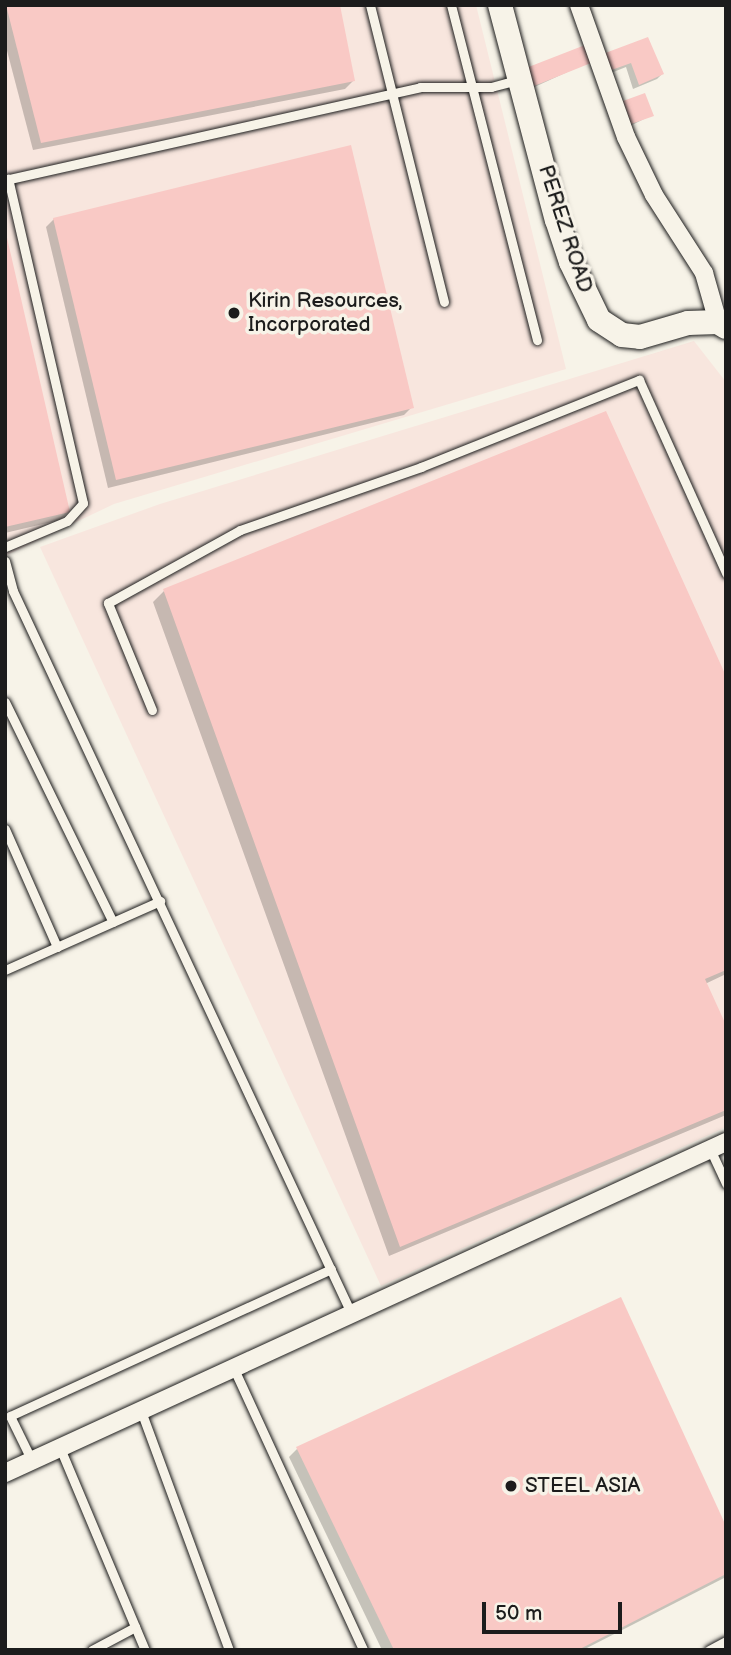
<!DOCTYPE html>
<html>
<head>
<meta charset="utf-8">
<style>
  body { margin:0 }
  #map { position:relative; width:731px; height:1655px; overflow:hidden; background:#f7f3e8; font-family:"Balsamiq Sans",sans-serif }
  div>[style] { position:absolute }
  .built>* { inset:0; background:#f8e6de }
  .shadow>* { inset:0; background:#0003 }
  .building>* { inset:0; background:#f9c9c5 }
  .roads { filter:drop-shadow(0 0 2px #1c1c1c) drop-shadow(0 0 2px #1c1c1c) }
  .lane>* { height:9px; margin:-4.5px; padding:0 4.5px; transform-origin:4.5px; border-radius:4.5px; background:#f7f3e8 }
  .street>* { height:18px; margin:-9px; padding:0 9px; transform-origin:9px; border-radius:9px; background:#f7f3e8 }
  .secondary>* { height:24px; margin:-12px; padding:0 12px; transform-origin:12px; border-radius:12px; background:#f7f3e8 }
  .dots>* { width:19px; height:19px; translate:-50% -50%; box-sizing:border-box; border:4px solid #f7f3e8; border-radius:50% }
  span { translate:-50% -50%; white-space:nowrap; text-align:center; line-height:1.15; -webkit-text-stroke:7px #f7f3e8; paint-order:stroke }
  .street-label { font-size:21px; color:#1c1c1c }
  .poi-label { font-size:21px; color:#1c1c1c }
  .left { translate:0 -50%; text-align:left }
  .frame { position:absolute; inset:0; border:7px solid #1c1c1c; pointer-events:none }
  .scale { position:absolute; left:482px; top:1602px; width:140px; height:32px; box-sizing:border-box; border:4px solid #1c1c1c; border-top:0; padding-left:9px; font-size:21px; line-height:24px; white-space:nowrap; color:#1c1c1c; -webkit-text-stroke:5px #f7f3e8; paint-order:stroke }
</style>
</head>
<body>
<div id="map">
  <div class="built">
    <i style="clip-path:polygon(5px 5px,476px 5px,566px 369px,114px 504px,5px 556px)"></i>
    <i style="clip-path:polygon(694px 341px,726px 382px,726px 1127px,381px 1286px,40px 547px,160px 504px)"></i>
  </div>
  <div class="shadow">
    <i style="clip-path:polygon(5px 5px,338px 5px,354px 80px,345px 89px,33px 150px,5px 43px)"></i>
    <i style="clip-path:polygon(647px 39px,662px 74px,657px 79px,633px 89px,626px 67px,601px 77px)"></i>
    <i style="clip-path:polygon(589px 62px,528px 90px,522px 75px)"></i>
    <i style="clip-path:polygon(644px 95px,652px 115px,626px 128px,618px 108px)"></i>
    <i style="clip-path:polygon(54px 219px,412px 407px,404px 415px,108px 488px,46px 227px)"></i>
    <i style="clip-path:polygon(5px 232px,68px 512px,60px 520px,5px 533px)"></i>
    <i style="clip-path:polygon(164px 591px,726px 681px,726px 974px,705px 984px,726px 1030px,726px 1115px,389px 1256px,153px 602px)"></i>
    <i style="clip-path:polygon(620px 1300px,726px 1530px,726px 1577px,583px 1650px,382px 1650px,289px 1457px,297px 1449px)"></i>
  </div>
  <div class="building">
    <i style="clip-path:polygon(6px 5px,340px 5px,355px 81px,41px 143px)"></i>
    <i style="clip-path:polygon(648px 37px,664px 74px,639px 85px,631px 63px,606px 72px,600px 55px)"></i>
    <i style="clip-path:polygon(585px 45px,591px 63px,534px 86px,526px 68px)"></i>
    <i style="clip-path:polygon(645px 93px,654px 116px,631px 124px,623px 101px)"></i>
    <i style="clip-path:polygon(351px 145px,414px 408px,116px 480px,53px 218px)"></i>
    <i style="clip-path:polygon(5px 229px,70px 512px,5px 527px)"></i>
    <i style="clip-path:polygon(606px 411px,726px 676px,726px 970px,705px 979px,726px 1025px,726px 1110px,400px 1247px,163px 589px)"></i>
    <i style="clip-path:polygon(621px 1297px,726px 1526px,726px 1574px,578px 1650px,394px 1650px,296px 1447px)"></i>
  </div>
  <div class="roads">
    <div class="lane">
      <i style="left:370px;top:5px;width:306px;rotate:76deg"></i>
      <i style="left:451px;top:5px;width:346px;rotate:75.6deg"></i>
      <i style="left:5px;top:180px;width:425px;rotate:-12.6deg"></i>
      <i style="left:420px;top:87px;width:71px"></i>
      <i style="left:491px;top:87px;width:27px;rotate:-15deg"></i>
      <i style="left:5px;top:547px;width:67px;rotate:-22.8deg"></i>
      <i style="left:67px;top:521px;width:24px;rotate:-48deg"></i>
      <i style="left:83px;top:503px;width:333px;rotate:-103deg"></i>
      <i style="left:5px;top:561px;width:31px;rotate:75deg"></i>
      <i style="left:13px;top:591px;width:799px;rotate:64.91deg"></i>
      <i style="left:5px;top:702px;width:245px;rotate:63.9deg"></i>
      <i style="left:152px;top:710px;width:116px;rotate:-112.4deg"></i>
      <i style="left:108px;top:603px;width:151px;rotate:-28.9deg"></i>
      <i style="left:240px;top:530px;width:192px;rotate:-19.2deg"></i>
      <i style="left:421px;top:467px;width:235px;rotate:-21.8deg"></i>
      <i style="left:639px;top:380px;width:212px;rotate:65.7deg"></i>
      <i style="left:5px;top:829px;width:129px;rotate:66.2deg"></i>
      <i style="left:5px;top:970px;width:170px;rotate:-24deg"></i>
      <i style="left:710px;top:1149px;width:38px;rotate:65deg"></i>
      <i style="left:234px;top:1369px;width:309px;rotate:65.3deg"></i>
      <i style="left:141px;top:1411px;width:255px;rotate:69.8deg"></i>
      <i style="left:60px;top:1448px;width:219px;rotate:67.2deg"></i>
      <i style="left:32px;top:1461px;width:50px;rotate:-116.1deg"></i>
      <i style="left:10px;top:1416px;width:353px;rotate:-24.6deg"></i>
      <i style="left:92px;top:1650px;width:49px;rotate:-28.1deg"></i>
      <i style="left:709px;top:1650px;width:19px;rotate:-28deg"></i>
    </div>
    <div class="street">
      <i style="left:579px;top:5px;width:140px;rotate:70.4deg"></i>
      <i style="left:626px;top:137px;width:64px;rotate:64.2deg"></i>
      <i style="left:654px;top:195px;width:93px;rotate:57.3deg"></i>
      <i style="left:704px;top:273px;width:51px;rotate:74.1deg"></i>
      <i style="left:5px;top:1473px;width:793px;rotate:-24.66deg"></i>
    </div>
    <div class="secondary">
      <i style="left:500px;top:5px;width:222px;rotate:75.2deg"></i>
      <i style="left:557px;top:220px;width:44px;rotate:71.6deg"></i>
      <i style="left:571px;top:262px;width:64px;rotate:64.2deg"></i>
      <i style="left:599px;top:320px;width:27px;rotate:33deg"></i>
      <i style="left:622px;top:335px;width:18px;rotate:6deg"></i>
      <i style="left:640px;top:337px;width:50px;rotate:-16.3deg"></i>
      <i style="left:688px;top:323px;width:30px;rotate:-2deg"></i>
      <i style="left:718px;top:322px;width:9px;rotate:32deg"></i>
    </div>
  </div>
  <div class="dots">
    <i style="left:234px;top:313px;background:#1c1c1c"></i>
    <i style="left:511px;top:1486px;background:#1c1c1c"></i>
  </div>
  <div class="street-label">
    <span style="left:565px;top:229px;rotate:72deg">PEREZ ROAD</span>
  </div>
  <div class="poi-label">
    <span class="left" style="left:248px;top:313px">Kirin Resources,<br>Incorporated</span>
    <span class="left" style="left:525px;top:1486px">STEEL ASIA</span>
  </div>
  <div class="frame"></div>
  <div class="scale">50 m</div>
</div>
</body>
</html>
